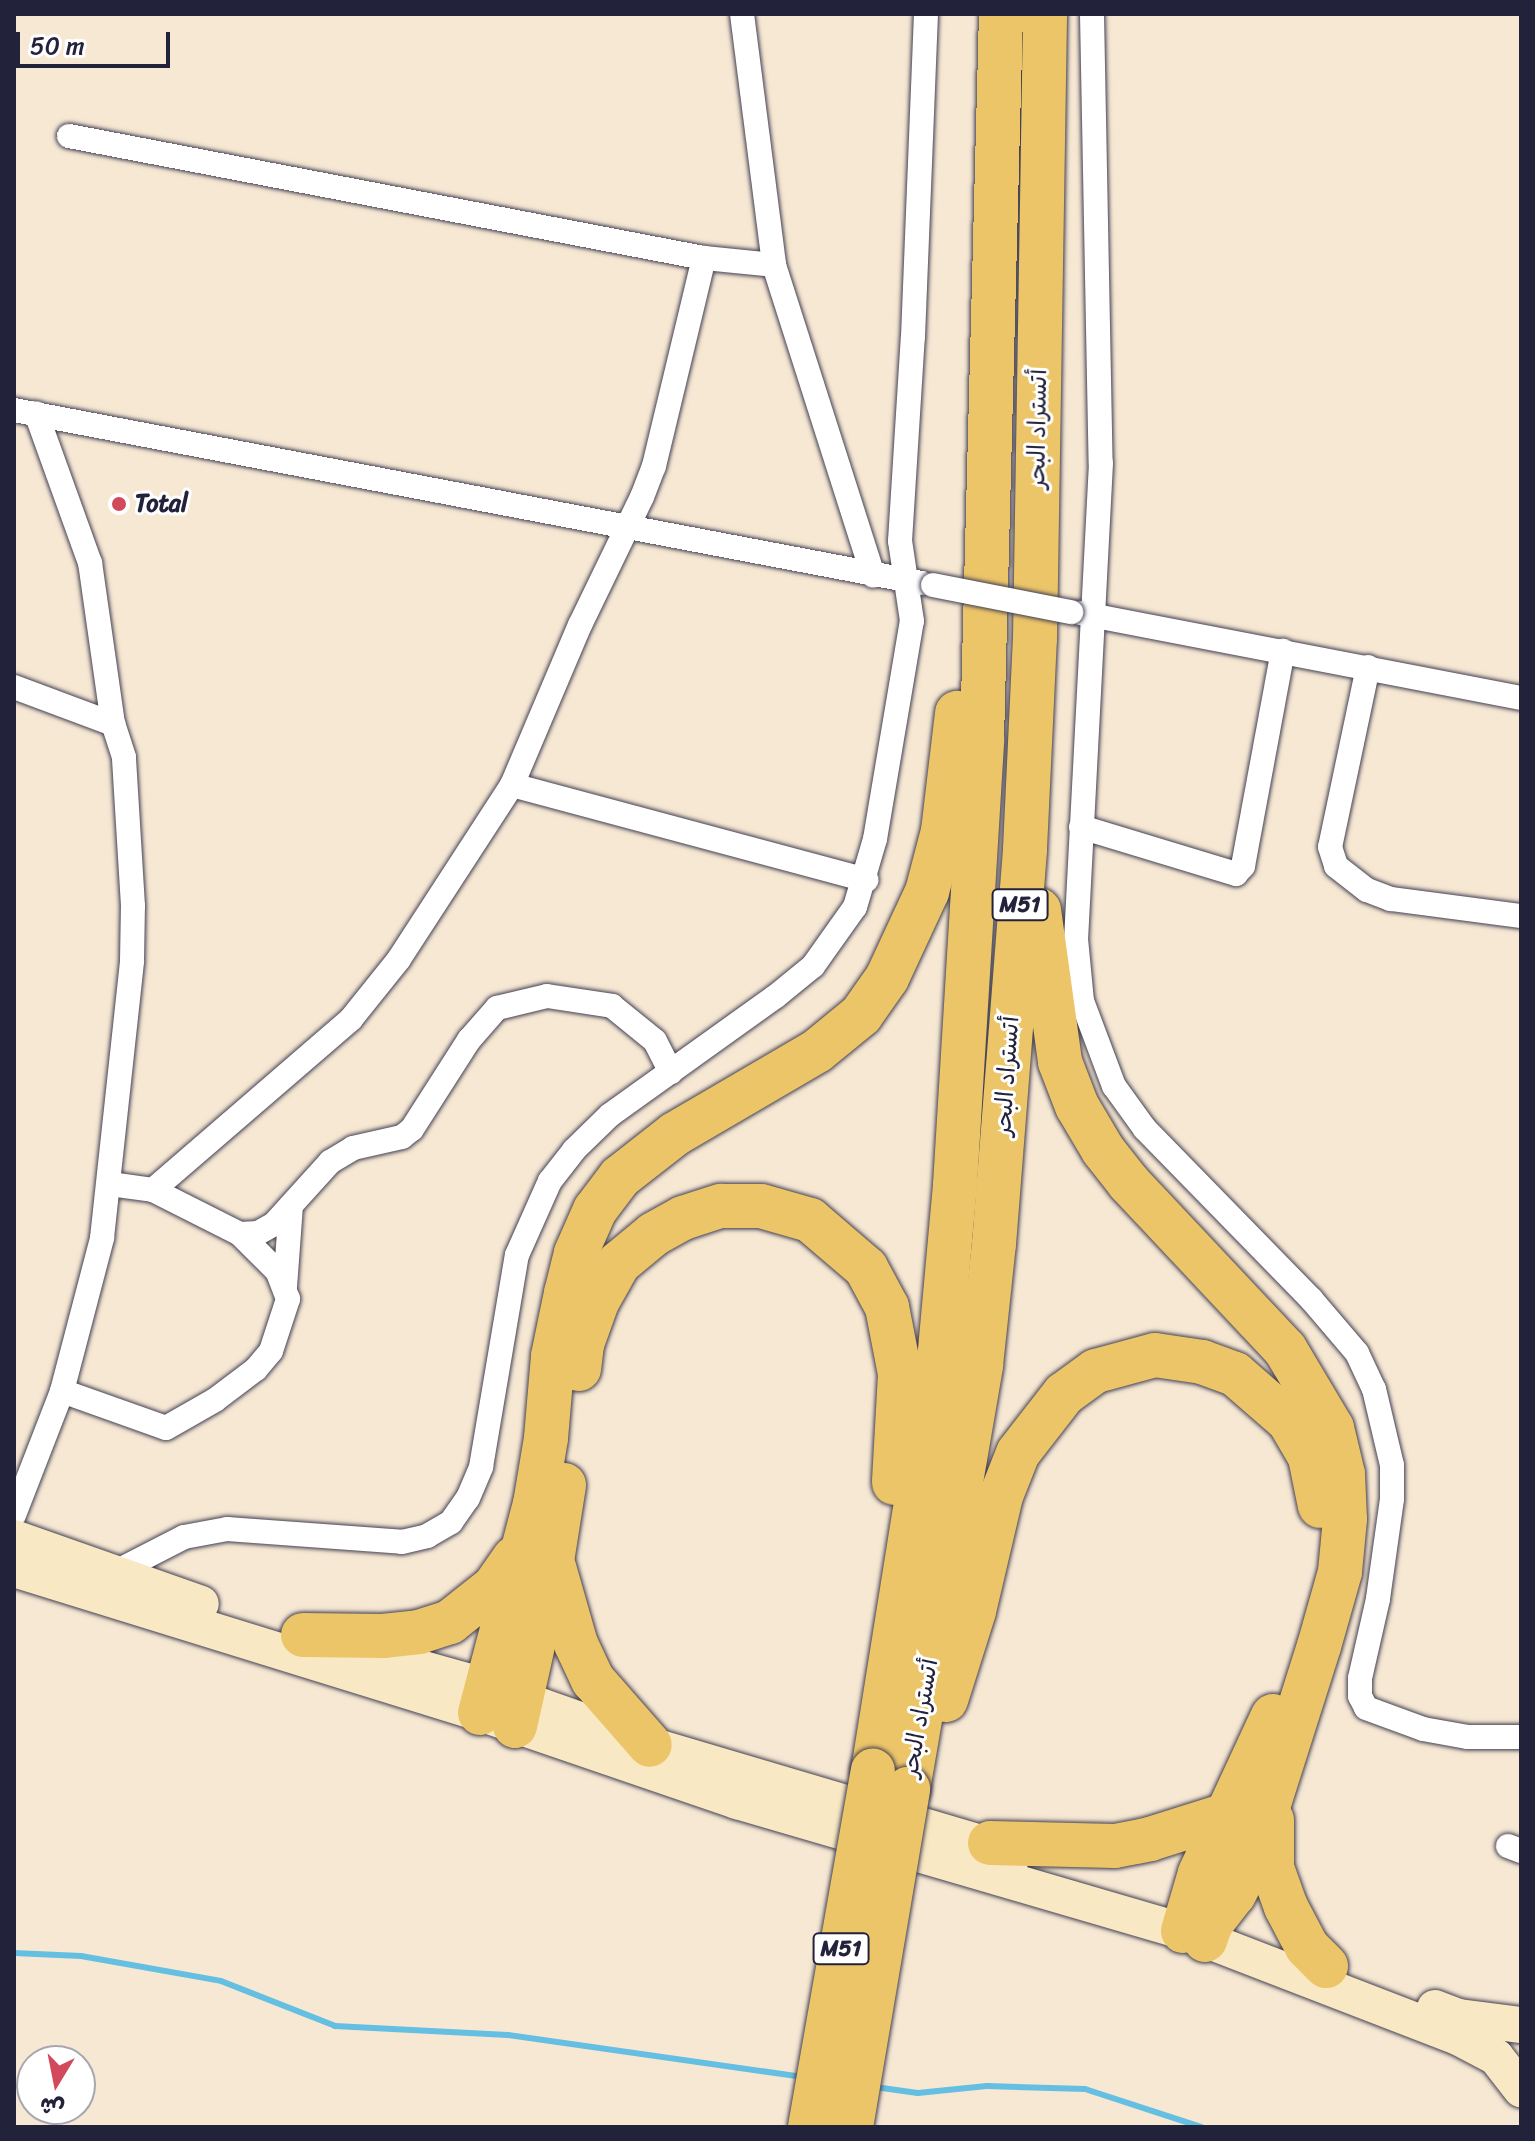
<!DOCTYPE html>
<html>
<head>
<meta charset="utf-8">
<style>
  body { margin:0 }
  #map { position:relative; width:1535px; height:2141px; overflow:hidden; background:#f7e8d4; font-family:Sriracha,"Playpen Sans Arabic",sans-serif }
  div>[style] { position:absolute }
  .stream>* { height:6px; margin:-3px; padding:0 3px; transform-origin:3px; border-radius:3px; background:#64bfe2 }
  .roads { filter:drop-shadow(0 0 2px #424052) drop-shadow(0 0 2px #424052) }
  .street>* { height:24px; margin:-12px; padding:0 12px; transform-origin:12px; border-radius:12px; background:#fff }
  .secondary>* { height:36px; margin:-18px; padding:0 18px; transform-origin:18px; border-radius:18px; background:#f8e8c3 }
  .highway>* { height:44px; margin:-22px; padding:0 22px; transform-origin:22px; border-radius:22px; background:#edc569 }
  .bridges { filter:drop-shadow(0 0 2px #424052) drop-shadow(0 0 2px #424052) }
  .street-bridge>* { height:24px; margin:-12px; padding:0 12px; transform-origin:12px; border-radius:12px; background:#fff }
  .highway-bridge>* { height:44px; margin:-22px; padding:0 22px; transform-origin:22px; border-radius:22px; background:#edc569 }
  .dots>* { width:22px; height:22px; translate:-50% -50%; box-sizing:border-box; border:4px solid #fff; border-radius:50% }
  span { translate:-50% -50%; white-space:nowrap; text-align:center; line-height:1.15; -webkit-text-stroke:6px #fff; paint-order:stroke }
  .shield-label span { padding:2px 6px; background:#fff; border:2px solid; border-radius:6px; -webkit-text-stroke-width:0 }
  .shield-label { font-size:22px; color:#22223b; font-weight:700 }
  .street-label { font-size:24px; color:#22223b }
  .poi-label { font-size:24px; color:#22223b; font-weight:700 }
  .left { translate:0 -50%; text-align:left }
  .frame { position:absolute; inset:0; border:16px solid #22223b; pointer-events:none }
  .north { position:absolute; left:16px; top:2045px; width:80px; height:80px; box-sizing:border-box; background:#fff; border:2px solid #a7a7b1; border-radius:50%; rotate:190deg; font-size:22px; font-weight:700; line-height:32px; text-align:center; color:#22223b }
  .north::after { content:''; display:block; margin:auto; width:28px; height:36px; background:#d1495b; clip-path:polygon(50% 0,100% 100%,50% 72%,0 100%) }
  .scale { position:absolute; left:16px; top:32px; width:154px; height:36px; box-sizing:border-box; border:4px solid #22223b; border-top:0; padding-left:10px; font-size:24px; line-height:28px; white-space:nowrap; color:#22223b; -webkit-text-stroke:6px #fff; paint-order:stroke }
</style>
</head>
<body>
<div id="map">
  <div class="stream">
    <i style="left:14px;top:1953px;width:67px;rotate:2.6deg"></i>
    <i style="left:81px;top:1956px;width:142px;rotate:10.1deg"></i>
    <i style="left:221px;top:1981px;width:123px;rotate:21.5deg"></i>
    <i style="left:335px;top:2026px;width:173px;rotate:3deg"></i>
    <i style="left:508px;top:2035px;width:299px;rotate:8.1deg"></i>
    <i style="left:875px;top:2087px;width:43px;rotate:7.9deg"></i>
    <i style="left:918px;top:2093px;width:69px;rotate:-5.8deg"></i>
    <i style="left:987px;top:2086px;width:98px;rotate:1.8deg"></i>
    <i style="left:1085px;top:2089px;width:122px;rotate:18.1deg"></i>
  </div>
  <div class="roads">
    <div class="street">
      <i style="left:742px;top:14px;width:253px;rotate:82.7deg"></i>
      <i style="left:774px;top:265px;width:326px;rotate:72.3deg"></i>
      <i style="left:1092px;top:14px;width:449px;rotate:88.9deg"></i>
      <i style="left:1101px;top:463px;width:477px;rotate:93deg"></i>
      <i style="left:1076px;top:939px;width:62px;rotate:84.5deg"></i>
      <i style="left:1082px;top:1001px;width:91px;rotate:69.4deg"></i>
      <i style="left:1114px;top:1086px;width:53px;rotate:54.2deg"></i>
      <i style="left:1145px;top:1129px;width:238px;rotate:45.7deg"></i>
      <i style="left:1311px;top:1299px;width:71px;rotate:49.6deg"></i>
      <i style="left:1357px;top:1353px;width:40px;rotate:65deg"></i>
      <i style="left:1374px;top:1389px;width:78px;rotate:76.7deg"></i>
      <i style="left:1392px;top:1465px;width:34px;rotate:90deg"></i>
      <i style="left:1392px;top:1499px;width:101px;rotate:98deg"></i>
      <i style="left:1378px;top:1599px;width:81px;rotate:102.8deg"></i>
      <i style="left:1360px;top:1678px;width:18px;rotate:90deg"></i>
      <i style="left:1360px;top:1696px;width:13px;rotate:63deg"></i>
      <i style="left:1366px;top:1708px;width:61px;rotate:20.2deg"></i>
      <i style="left:1423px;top:1729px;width:46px;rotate:10.1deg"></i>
      <i style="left:1468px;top:1737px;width:53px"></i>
      <i style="left:69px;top:136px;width:647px;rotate:10.88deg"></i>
      <i style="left:14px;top:410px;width:924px;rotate:10.79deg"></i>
      <i style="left:1080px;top:613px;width:449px;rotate:10.9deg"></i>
      <i style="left:1368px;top:667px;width:184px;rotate:101.9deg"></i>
      <i style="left:1330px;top:847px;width:20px;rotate:72deg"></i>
      <i style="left:1336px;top:866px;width:39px;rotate:38deg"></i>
      <i style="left:1367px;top:890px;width:26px;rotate:21deg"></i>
      <i style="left:1391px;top:899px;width:131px;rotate:7.5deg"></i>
      <i style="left:14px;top:687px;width:106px;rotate:20.5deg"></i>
      <i style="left:512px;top:785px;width:367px;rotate:15deg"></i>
      <i style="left:1081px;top:827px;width:162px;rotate:16.9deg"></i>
      <i style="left:1236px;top:874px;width:11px;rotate:-49deg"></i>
      <i style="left:1243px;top:866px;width:219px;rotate:-79.5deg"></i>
      <i style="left:110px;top:1184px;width:43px;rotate:7.9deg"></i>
      <i style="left:153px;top:1190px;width:262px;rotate:-40.8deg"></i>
      <i style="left:351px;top:1019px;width:77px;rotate:-51.3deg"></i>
      <i style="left:399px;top:959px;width:207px;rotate:-57deg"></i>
      <i style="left:512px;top:785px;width:174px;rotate:-67deg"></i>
      <i style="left:580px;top:625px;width:142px;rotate:-64.2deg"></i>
      <i style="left:642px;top:497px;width:33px;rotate:-69deg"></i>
      <i style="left:654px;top:466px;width:214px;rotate:-76.5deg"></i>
      <i style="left:704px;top:258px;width:70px;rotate:5.7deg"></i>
      <i style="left:240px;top:1234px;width:18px;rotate:-3deg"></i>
      <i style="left:258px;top:1233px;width:18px;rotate:-29deg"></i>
      <i style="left:274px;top:1224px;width:84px;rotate:-47.9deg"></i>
      <i style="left:330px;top:1162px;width:27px;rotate:-31deg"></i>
      <i style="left:353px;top:1148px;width:50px;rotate:-12.7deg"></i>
      <i style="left:402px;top:1137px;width:13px;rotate:-39deg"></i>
      <i style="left:412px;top:1129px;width:106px;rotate:-57.4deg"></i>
      <i style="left:469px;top:1040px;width:43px;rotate:-48.8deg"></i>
      <i style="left:497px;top:1008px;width:51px;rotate:-13.5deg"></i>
      <i style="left:547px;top:996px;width:66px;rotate:8.7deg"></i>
      <i style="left:612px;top:1006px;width:55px;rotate:39.1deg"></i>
      <i style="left:655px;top:1041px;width:35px;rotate:63deg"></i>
      <i style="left:285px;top:1287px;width:81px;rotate:-85.8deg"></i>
      <i style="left:62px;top:1391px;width:110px;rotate:19.6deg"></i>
      <i style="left:166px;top:1428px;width:56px;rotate:-29.7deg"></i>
      <i style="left:215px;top:1400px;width:51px;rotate:-37.1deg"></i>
      <i style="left:256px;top:1369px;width:23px;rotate:-50deg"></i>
      <i style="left:271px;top:1351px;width:55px;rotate:-71.9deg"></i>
      <i style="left:288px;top:1299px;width:30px;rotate:-111deg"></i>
      <i style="left:277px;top:1271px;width:52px;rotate:-135deg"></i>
      <i style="left:240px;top:1234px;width:97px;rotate:-153.2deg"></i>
      <i style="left:14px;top:1515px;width:133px;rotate:-68.8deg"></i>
      <i style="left:62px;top:1391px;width:158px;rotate:-75.3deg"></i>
      <i style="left:102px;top:1238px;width:279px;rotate:-83.8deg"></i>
      <i style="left:132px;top:961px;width:55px;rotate:-89deg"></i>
      <i style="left:133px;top:906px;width:149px;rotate:-93.5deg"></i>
      <i style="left:124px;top:757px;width:35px;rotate:-108deg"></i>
      <i style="left:113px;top:724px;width:163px;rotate:-98.1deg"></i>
      <i style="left:90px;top:563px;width:159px;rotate:-109.8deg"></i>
      <i style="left:112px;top:1574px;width:81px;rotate:-27.2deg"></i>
      <i style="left:184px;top:1537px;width:44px;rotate:-10.5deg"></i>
      <i style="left:227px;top:1529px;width:175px;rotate:4.2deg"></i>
      <i style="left:402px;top:1542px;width:26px;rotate:-13deg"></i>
      <i style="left:427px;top:1536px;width:28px;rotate:-30deg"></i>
      <i style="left:451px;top:1522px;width:29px;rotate:-55deg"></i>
      <i style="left:468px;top:1498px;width:34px;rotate:-67deg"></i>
      <i style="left:481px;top:1467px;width:215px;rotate:-80.4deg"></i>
      <i style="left:517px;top:1255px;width:81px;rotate:-66deg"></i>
      <i style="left:550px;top:1181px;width:39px;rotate:-52deg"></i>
      <i style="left:574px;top:1150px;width:50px;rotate:-44.2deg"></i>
      <i style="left:610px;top:1115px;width:203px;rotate:-35.6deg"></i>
      <i style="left:775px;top:997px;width:49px;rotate:-39.2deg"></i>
      <i style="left:813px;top:966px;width:72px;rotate:-54.6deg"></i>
      <i style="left:855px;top:907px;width:71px;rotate:-73.6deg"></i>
      <i style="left:875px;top:839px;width:221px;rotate:-80.4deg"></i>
      <i style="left:912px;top:621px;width:81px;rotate:-98.5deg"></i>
      <i style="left:900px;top:541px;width:204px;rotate:-86.4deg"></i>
      <i style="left:913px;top:337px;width:323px;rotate:-87.7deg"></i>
      <i style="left:1508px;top:1846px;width:14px;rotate:21deg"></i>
    </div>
    <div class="secondary">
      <i style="left:14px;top:1538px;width:198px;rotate:19.4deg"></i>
      <i style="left:14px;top:1569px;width:488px;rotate:17.2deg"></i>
      <i style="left:480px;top:1713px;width:272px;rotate:18.9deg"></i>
      <i style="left:737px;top:1801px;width:465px;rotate:16.3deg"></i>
      <i style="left:1183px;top:1931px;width:295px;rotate:21.1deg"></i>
      <i style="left:1458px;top:2037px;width:43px;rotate:27.8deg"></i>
      <i style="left:1496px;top:2057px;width:41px;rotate:52deg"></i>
      <i style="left:338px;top:1645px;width:155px;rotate:15.7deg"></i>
      <i style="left:487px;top:1687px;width:173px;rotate:19.6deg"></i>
      <i style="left:650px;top:1745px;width:381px;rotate:16.5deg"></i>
      <i style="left:1435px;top:2008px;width:26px;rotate:21deg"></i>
      <i style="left:1459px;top:2017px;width:63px;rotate:7.4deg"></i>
    </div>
    <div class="highway">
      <i style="left:1039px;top:910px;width:153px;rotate:82.1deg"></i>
      <i style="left:1060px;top:1062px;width:47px;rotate:68.9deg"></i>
      <i style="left:1077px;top:1106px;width:51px;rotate:59.4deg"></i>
      <i style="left:1103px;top:1150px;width:42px;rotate:51.8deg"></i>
      <i style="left:1129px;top:1183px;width:228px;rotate:46.8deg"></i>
      <i style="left:1285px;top:1349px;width:92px;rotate:59.3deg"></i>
      <i style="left:1332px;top:1428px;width:47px;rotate:76.6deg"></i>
      <i style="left:1343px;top:1474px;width:45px;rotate:87.5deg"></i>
      <i style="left:1345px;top:1519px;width:53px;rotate:95.4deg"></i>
      <i style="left:1340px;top:1572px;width:77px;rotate:105.8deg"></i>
      <i style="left:1319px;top:1646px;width:228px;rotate:107.6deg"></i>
      <i style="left:1250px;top:1863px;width:35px;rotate:117deg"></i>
      <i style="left:1234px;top:1894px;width:37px;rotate:128deg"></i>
      <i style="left:1211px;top:1923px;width:18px;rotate:109deg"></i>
      <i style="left:579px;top:1369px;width:25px;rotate:-83deg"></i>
      <i style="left:582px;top:1344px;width:45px;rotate:-70.3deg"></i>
      <i style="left:597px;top:1302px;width:45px;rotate:-60.6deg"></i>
      <i style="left:619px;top:1263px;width:45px;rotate:-39.6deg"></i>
      <i style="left:654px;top:1234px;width:33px;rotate:-29deg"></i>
      <i style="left:683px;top:1218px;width:40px;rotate:-18deg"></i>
      <i style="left:721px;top:1206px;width:40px"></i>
      <i style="left:761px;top:1206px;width:51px;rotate:15.9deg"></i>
      <i style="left:810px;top:1220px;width:74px;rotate:40.6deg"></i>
      <i style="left:866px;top:1268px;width:44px;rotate:61.7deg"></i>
      <i style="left:887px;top:1307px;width:68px;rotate:79deg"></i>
      <i style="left:900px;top:1374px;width:109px;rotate:93.2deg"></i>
      <i style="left:554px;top:1567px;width:80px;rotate:74.1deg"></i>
      <i style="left:576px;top:1644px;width:40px;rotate:65deg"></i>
      <i style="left:593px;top:1680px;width:86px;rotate:48.8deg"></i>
      <i style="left:303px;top:1635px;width:80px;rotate:0.7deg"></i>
      <i style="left:383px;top:1636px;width:36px;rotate:-6deg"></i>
      <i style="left:419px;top:1632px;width:33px;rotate:-18deg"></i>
      <i style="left:450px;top:1622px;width:56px;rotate:-38.5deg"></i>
      <i style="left:494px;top:1587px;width:35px;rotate:-55deg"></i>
      <i style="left:946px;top:1700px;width:93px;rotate:-72.5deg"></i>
      <i style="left:974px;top:1611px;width:118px;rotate:-76.8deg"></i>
      <i style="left:1001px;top:1496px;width:46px;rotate:-68.4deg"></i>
      <i style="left:1018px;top:1453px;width:75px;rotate:-52.1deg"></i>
      <i style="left:1064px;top:1394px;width:39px;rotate:-36deg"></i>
      <i style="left:1096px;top:1371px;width:61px;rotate:-15.2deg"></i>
      <i style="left:1155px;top:1355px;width:48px;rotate:8.5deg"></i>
      <i style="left:1202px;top:1362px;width:35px;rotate:20deg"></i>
      <i style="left:1235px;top:1374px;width:72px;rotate:41deg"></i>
      <i style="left:1289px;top:1421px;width:42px;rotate:59.7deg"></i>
      <i style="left:1310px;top:1457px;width:50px;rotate:78.5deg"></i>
      <i style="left:480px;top:1713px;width:216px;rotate:-75.3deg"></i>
      <i style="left:535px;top:1504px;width:67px;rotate:-80.5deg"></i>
      <i style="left:546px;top:1438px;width:82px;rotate:-85.1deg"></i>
      <i style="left:553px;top:1356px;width:64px;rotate:-78.3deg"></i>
      <i style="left:566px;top:1293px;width:41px;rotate:-76deg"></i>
      <i style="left:576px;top:1253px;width:47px;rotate:-66.2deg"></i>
      <i style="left:595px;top:1210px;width:41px;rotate:-52.9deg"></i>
      <i style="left:620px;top:1177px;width:70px;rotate:-38deg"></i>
      <i style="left:675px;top:1134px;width:164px;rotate:-30.3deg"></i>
      <i style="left:817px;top:1051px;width:57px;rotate:-39.3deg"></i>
      <i style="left:861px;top:1015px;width:45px;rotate:-54.9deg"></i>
      <i style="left:887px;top:978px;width:95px;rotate:-65.1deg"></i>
      <i style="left:927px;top:892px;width:63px;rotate:-75.3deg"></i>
      <i style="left:943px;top:831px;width:119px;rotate:-83.2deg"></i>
      <i style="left:515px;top:1726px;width:169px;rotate:-77.4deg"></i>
      <i style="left:552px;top:1561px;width:77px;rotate:-81deg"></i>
      <i style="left:873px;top:1771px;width:415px;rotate:-80.9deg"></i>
      <i style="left:939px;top:1361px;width:177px;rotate:-84.8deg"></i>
      <i style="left:955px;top:1185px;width:447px;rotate:-86.5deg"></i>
      <i style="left:982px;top:739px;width:725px;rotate:-88.5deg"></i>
      <i style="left:908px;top:1789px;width:430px;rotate:-80.2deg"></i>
      <i style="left:981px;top:1365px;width:122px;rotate:-83.9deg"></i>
      <i style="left:994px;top:1244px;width:396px;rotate:-85.5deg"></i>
      <i style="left:1025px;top:849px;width:210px;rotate:-87.3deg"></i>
      <i style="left:1035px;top:639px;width:625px;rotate:-89.08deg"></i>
      <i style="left:1272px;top:1820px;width:48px;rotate:90deg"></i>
      <i style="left:1272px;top:1868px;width:41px;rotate:70.3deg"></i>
      <i style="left:1286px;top:1907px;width:45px;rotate:62.3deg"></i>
      <i style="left:1307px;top:1947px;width:27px;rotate:45deg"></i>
      <i style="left:990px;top:1843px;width:125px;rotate:1.4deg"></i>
      <i style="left:1115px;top:1846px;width:36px;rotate:-11deg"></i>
      <i style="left:1150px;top:1839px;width:80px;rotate:-17.5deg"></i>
      <i style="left:1183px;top:1931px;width:60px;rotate:-73.7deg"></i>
      <i style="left:1200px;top:1873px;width:173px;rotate:-65.1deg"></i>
    </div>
  </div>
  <div class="bridges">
    <div class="street-bridge">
      <i style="left:933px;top:585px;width:141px;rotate:11.1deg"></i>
    </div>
    <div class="highway-bridge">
      <i style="left:810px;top:2127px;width:362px;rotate:-80deg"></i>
      <i style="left:851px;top:2127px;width:343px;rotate:-80.4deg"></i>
    </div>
  </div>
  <div class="dots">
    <i style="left:119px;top:504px;background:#d1495b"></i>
  </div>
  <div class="shield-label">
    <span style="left:1020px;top:905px">M51</span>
    <span style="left:841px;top:1949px">M51</span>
  </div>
  <div class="street-label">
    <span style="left:1038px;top:429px;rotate:-89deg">أتستراد البحر</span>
    <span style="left:1007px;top:1076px;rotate:-86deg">أتستراد البحر</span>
    <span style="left:920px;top:1718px;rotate:-80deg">أتستراد البحر</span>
  </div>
  <div class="poi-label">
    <span class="left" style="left:135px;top:504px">Total</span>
  </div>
  <div class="frame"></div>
  <div class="north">ش</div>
  <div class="scale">50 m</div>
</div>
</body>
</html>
